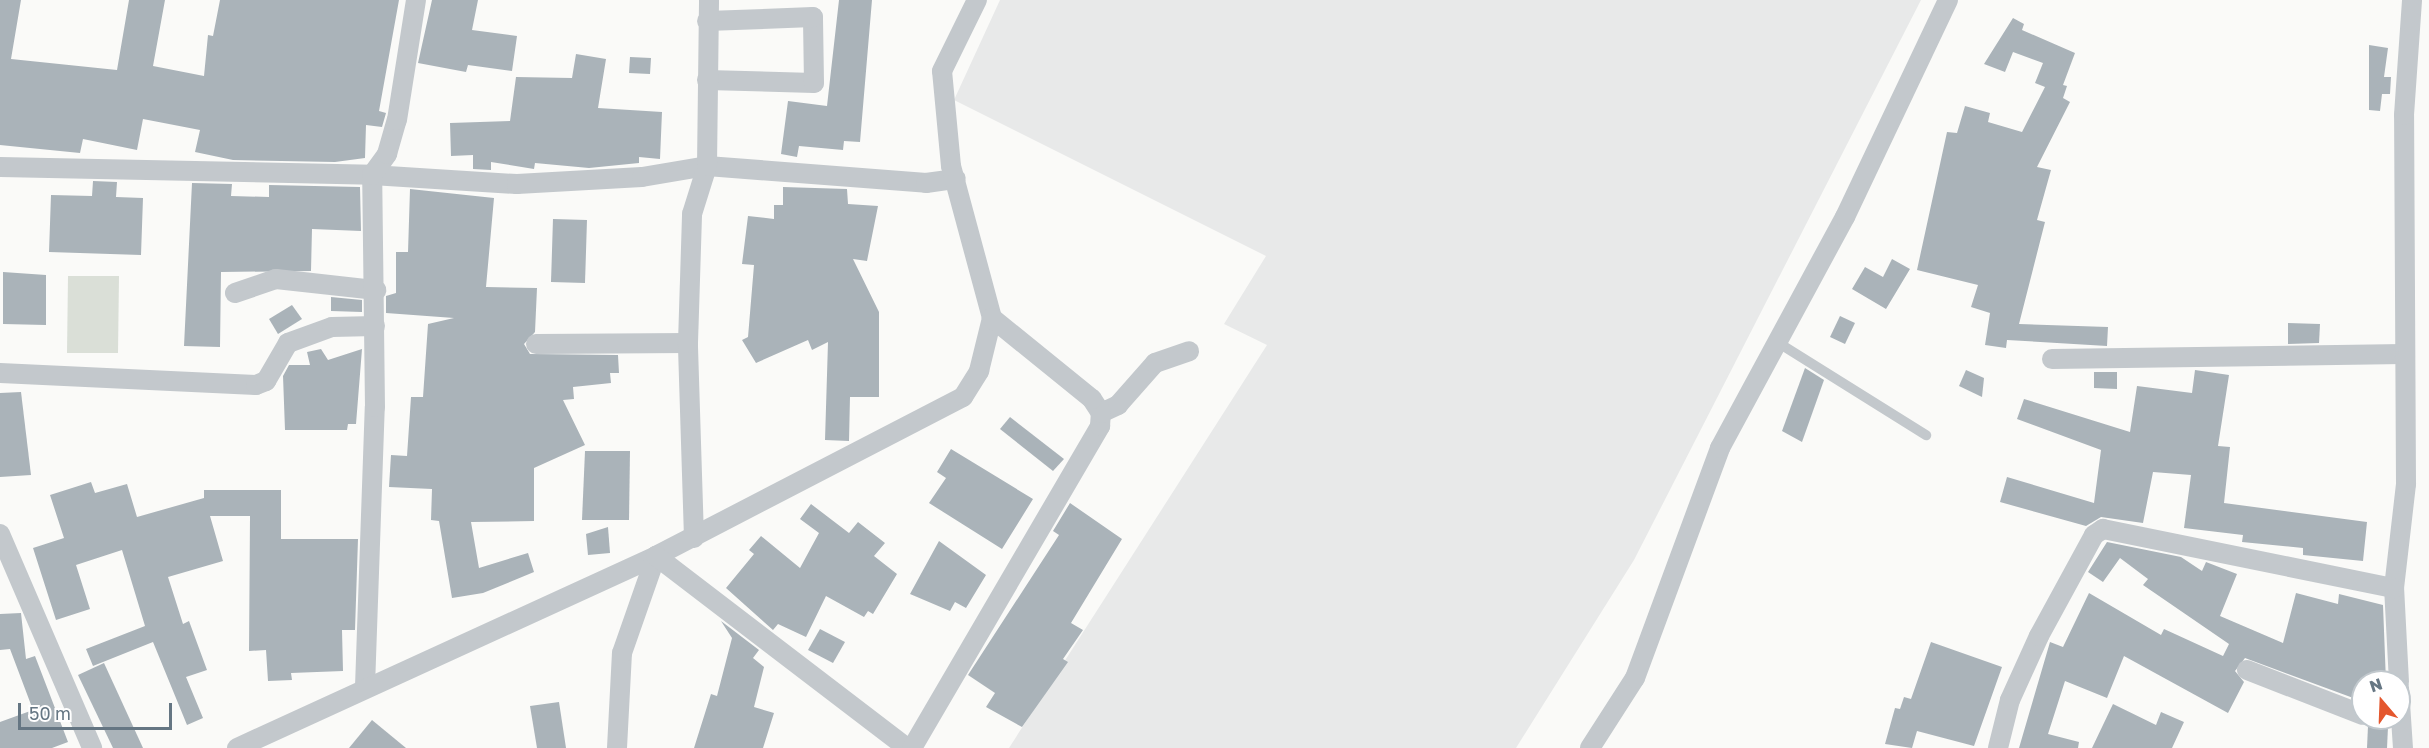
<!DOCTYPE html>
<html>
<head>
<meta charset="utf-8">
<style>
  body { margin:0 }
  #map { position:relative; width:2429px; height:748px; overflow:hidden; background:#fafaf8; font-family:"Golos Text",sans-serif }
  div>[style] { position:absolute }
  .built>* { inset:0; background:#e8e9e9 }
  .green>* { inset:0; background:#dadfd7 }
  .building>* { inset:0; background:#aab3b9 }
  .service>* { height:10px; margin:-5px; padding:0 5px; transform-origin:5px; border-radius:5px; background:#c3c8cc }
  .minor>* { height:20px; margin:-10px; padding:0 10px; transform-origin:10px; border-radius:10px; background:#c3c8cc }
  span { translate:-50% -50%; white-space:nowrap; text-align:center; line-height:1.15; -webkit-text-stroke:6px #fff; paint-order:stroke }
  .north { position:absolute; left:2351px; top:670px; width:60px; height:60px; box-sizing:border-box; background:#fff; border:2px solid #c1c8cd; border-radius:50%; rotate:341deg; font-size:16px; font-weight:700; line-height:24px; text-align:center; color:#657683 }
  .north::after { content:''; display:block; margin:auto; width:21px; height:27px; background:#e4572e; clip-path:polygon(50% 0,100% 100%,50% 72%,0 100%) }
  .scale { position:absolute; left:18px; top:703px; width:154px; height:27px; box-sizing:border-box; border:3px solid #657683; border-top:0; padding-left:8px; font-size:18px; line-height:21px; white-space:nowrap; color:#657683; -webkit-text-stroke:4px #fff; paint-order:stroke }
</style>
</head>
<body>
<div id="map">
  <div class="built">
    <i style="clip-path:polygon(1000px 0,1921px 0,1634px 560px,1516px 748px,1009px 748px,1267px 345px,1224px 324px,1266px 256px,954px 100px)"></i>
  </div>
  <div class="green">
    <i style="clip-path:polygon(68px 276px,119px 276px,118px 353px,67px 353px)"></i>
  </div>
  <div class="building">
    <i style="clip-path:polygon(0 0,21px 0,11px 59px,117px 70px,129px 0,165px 0,153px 66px,204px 76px,208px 35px,213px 36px,220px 0,399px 0,379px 111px,386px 113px,382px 127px,366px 125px,365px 158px,335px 162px,233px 160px,195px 152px,200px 130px,143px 119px,137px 150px,83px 139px,80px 153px,0 145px)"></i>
    <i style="clip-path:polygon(432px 0,478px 0,472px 30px,517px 36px,512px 71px,468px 65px,466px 72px,418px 63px)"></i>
    <i style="clip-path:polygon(839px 0,872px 0,860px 142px,844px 141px,843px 150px,799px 146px,797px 157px,781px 154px,788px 101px,827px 106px)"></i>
    <i style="clip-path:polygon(2013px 18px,2024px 24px,2022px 30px,2075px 53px,2063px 85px,2067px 86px,2063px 98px,2070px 102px,2037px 167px,2051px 170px,2037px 220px,2045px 222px,2019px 324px,2108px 327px,2107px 346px,2007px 340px,2006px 348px,1985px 345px,1990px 313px,1971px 307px,1978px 285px,1917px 270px,1947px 132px,1957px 133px,1965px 106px,1990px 113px,1988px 122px,2022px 132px,2045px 87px,2035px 83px,2043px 63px,2013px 52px,2005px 72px,1984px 64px)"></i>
    <i style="clip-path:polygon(2369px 45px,2388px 48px,2384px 77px,2391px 77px,2390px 94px,2382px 94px,2380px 111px,2369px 110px)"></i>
    <i style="clip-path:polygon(576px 54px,606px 59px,598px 108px,662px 112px,660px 159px,639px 157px,639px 163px,589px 168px,535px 163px,534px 169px,491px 162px,491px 170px,473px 169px,473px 155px,451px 156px,450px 123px,510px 121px,516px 77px,572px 78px)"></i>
    <i style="clip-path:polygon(630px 57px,651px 58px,650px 74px,629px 73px)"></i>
    <i style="clip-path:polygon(93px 181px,117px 182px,116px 197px,143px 198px,141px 255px,49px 252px,51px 195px,92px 196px)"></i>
    <i style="clip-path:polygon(192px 183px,232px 184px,231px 196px,269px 197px,269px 185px,360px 187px,361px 231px,312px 229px,311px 271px,221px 272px,220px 347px,184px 346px)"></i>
    <i style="clip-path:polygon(783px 187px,847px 189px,848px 204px,878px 206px,867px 261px,853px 259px,879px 312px,879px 397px,850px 397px,849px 441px,825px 440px,828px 342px,812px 350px,808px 340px,756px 363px,742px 340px,748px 337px,754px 265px,742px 264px,748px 216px,774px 219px,774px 205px,783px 205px)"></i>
    <i style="clip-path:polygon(410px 189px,494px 198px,486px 287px,537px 288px,535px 332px,524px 344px,530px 354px,618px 355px,619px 373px,610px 373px,611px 383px,573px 387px,574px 399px,563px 400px,585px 445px,534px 468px,534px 521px,471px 522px,479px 568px,528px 553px,534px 572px,483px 593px,452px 598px,439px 521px,431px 520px,432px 489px,389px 487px,391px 455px,407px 456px,411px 397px,423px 397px,428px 324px,454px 318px,386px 313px,386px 296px,396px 293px,396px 252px,408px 252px)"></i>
    <i style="clip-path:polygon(553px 219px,587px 220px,585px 283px,551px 282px)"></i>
    <i style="clip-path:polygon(1892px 259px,1910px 269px,1886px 309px,1852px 289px,1865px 267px,1883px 277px)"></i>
    <i style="clip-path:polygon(3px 272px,46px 275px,46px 325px,3px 324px)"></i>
    <i style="clip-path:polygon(331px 297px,362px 300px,362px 312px,331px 311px)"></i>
    <i style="clip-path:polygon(292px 305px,302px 319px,278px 334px,269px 319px)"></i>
    <i style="clip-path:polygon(1840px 316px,1855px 323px,1845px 344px,1830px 337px)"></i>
    <i style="clip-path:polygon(2288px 323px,2320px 324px,2319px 343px,2288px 344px)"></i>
    <i style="clip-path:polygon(321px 349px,328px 360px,362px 349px,356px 424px,348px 424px,347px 430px,285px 430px,283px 376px,289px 365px,310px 365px,307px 352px)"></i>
    <i style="clip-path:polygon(1805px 368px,1824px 380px,1802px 442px,1782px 431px)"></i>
    <i style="clip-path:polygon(1966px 370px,1984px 378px,1982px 397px,1959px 386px)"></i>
    <i style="clip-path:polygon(2195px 370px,2229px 375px,2218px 446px,2230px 447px,2224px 503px,2367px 522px,2363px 561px,2303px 555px,2303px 548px,2242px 542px,2243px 535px,2184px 528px,2191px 475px,2153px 472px,2143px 523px,2101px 517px,2086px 526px,2000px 502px,2007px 477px,2094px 503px,2101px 450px,2017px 419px,2024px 399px,2130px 432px,2137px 386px,2192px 393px)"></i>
    <i style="clip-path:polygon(2094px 372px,2117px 372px,2117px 389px,2094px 388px)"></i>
    <i style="clip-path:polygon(21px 392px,31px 475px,0 477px,0 393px)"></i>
    <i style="clip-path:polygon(1010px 417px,1064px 459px,1053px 471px,1000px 429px)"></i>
    <i style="clip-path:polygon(951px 449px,1033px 499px,1002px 549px,929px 503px,946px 478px,937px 472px)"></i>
    <i style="clip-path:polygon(585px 451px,630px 451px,629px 520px,582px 520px)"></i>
    <i style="clip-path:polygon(91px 482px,95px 493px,127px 484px,137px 517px,204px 498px,204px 490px,281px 490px,281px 539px,358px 539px,355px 630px,342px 630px,343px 671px,291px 673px,292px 680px,268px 681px,266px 650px,249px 651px,250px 516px,210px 516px,223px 561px,168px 577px,183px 624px,189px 621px,207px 670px,186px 677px,203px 718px,187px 725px,153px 642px,93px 666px,86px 649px,145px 626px,122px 550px,76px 565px,90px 609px,56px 620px,33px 548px,64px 538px,50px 495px)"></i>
    <i style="clip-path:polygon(1070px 503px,1122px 539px,1071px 623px,1083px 630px,1063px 659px,1068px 662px,1022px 727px,986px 707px,995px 693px,968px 675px,1059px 535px,1053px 531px)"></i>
    <i style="clip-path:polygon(811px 504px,849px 533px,858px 522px,885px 543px,874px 556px,897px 574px,873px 614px,868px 611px,864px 617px,826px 596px,806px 637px,778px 624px,773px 630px,726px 588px,754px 554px,749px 550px,761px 536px,800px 568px,819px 533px,800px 519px)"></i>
    <i style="clip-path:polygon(608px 527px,610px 553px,588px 555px,586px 534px)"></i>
    <i style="clip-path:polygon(939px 541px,986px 575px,966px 608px,955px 602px,950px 611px,910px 594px)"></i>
    <i style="clip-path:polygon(2107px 542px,2181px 557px,2202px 571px,2206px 562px,2237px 574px,2220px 616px,2283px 643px,2296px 593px,2338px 604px,2339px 594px,2383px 605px,2386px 682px,2363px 682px,2356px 699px,2245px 658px,2235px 671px,2244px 682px,2228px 713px,2124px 656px,2107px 698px,2065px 681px,2048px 734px,2079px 742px,2078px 748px,2019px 748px,2050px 642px,2063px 647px,2089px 593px,2161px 635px,2164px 629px,2223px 656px,2229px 644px,2143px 585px,2148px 579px,2120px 558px,2103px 582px,2088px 572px)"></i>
    <i style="clip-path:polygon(21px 613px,26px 659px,35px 656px,68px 742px,52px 748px,0 748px,0 722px,33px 710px,10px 649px,0 650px,0 614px)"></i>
    <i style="clip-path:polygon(721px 621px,759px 650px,753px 658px,764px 667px,754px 707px,774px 713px,763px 748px,694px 748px,711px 694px,717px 696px,732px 638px)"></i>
    <i style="clip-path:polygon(820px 629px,845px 642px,833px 663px,808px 650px)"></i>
    <i style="clip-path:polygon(1931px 642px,2002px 667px,1974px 746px,1917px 731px,1912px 748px,1885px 744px,1895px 708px,1900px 709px,1904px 697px,1911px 699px)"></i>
    <i style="clip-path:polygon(104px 663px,143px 748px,113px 748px,78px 675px)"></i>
    <i style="clip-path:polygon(559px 702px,566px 748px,537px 748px,530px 706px)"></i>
    <i style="clip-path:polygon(2113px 704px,2156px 725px,2161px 712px,2184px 722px,2172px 748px,2092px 748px)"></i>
    <i style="clip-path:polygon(372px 720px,406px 748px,349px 748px)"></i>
    <i style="clip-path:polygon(2368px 726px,2388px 727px,2387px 748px,2367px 748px)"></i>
  </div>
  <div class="service">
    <i style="left:1777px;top:342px;width:176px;rotate:32deg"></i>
  </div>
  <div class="minor">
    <i style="left:707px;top:80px;width:107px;rotate:1.6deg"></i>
    <i style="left:814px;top:83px;width:66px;rotate:-90.9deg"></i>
    <i style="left:813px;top:17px;width:106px;rotate:177.8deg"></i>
    <i style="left:0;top:167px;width:372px;rotate:1.2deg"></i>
    <i style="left:372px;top:175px;width:145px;rotate:3.6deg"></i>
    <i style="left:517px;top:184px;width:125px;rotate:-3.2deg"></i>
    <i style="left:642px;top:177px;width:66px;rotate:-9.6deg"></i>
    <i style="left:707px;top:166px;width:220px;rotate:4.4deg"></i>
    <i style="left:926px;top:183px;width:30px;rotate:-8deg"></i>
    <i style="left:235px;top:293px;width:43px;rotate:-18.9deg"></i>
    <i style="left:276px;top:279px;width:101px;rotate:6.3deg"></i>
    <i style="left:536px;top:344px;width:152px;rotate:-0.4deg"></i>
    <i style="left:2052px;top:359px;width:352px;rotate:-0.8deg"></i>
    <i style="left:0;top:373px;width:256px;rotate:2.7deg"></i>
    <i style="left:256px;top:385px;width:11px;rotate:-22deg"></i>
    <i style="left:266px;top:381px;width:44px;rotate:-59.9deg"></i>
    <i style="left:288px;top:343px;width:47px;rotate:-20deg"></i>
    <i style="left:332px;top:327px;width:43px;rotate:-1.3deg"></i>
    <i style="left:1101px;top:413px;width:19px;rotate:-25deg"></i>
    <i style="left:1118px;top:405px;width:56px;rotate:-48.6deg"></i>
    <i style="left:1155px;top:363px;width:36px;rotate:-19deg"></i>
    <i style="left:0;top:534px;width:233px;rotate:66.7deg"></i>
    <i style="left:694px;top:538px;width:195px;rotate:-91.8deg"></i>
    <i style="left:688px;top:343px;width:129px;rotate:-88.2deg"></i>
    <i style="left:692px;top:214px;width:50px;rotate:-72.6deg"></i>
    <i style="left:707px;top:166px;width:166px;rotate:-89.3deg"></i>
    <i style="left:2247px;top:670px;width:124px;rotate:21.2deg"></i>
    <i style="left:2399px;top:682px;width:94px;rotate:-93deg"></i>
    <i style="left:2394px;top:588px;width:105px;rotate:-83.4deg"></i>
    <i style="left:2406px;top:484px;width:369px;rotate:-90.3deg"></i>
    <i style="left:2404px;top:115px;width:115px;rotate:-86deg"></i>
    <i style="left:365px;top:687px;width:280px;rotate:-88deg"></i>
    <i style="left:375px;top:407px;width:232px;rotate:-90.7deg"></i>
    <i style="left:372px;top:175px;width:26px;rotate:-54deg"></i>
    <i style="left:387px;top:154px;width:35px;rotate:-74deg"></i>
    <i style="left:397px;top:120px;width:121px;rotate:-81deg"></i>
    <i style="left:2399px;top:688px;width:60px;rotate:86.2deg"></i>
    <i style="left:237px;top:748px;width:461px;rotate:-24.6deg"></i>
    <i style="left:656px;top:556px;width:346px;rotate:-27.4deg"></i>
    <i style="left:963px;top:397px;width:31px;rotate:-58deg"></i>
    <i style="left:979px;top:371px;width:55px;rotate:-76.2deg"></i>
    <i style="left:992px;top:318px;width:157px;rotate:-105.1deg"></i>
    <i style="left:951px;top:166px;width:95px;rotate:-95.4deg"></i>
    <i style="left:942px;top:71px;width:79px;rotate:-63.8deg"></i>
    <i style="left:617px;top:748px;width:95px;rotate:-87deg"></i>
    <i style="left:622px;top:653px;width:103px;rotate:-70.7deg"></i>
    <i style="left:656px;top:556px;width:316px;rotate:37.4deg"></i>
    <i style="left:912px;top:748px;width:373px;rotate:-59.7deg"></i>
    <i style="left:1100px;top:426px;width:13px;rotate:-86deg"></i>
    <i style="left:1101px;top:413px;width:17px;rotate:-123deg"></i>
    <i style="left:1092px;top:399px;width:129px;rotate:-141deg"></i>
    <i style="left:1590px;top:748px;width:83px;rotate:-57.3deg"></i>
    <i style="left:1635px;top:678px;width:245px;rotate:-69.7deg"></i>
    <i style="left:1720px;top:448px;width:263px;rotate:-61.6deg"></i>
    <i style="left:1845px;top:217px;width:240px;rotate:-64.6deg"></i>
    <i style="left:1998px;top:748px;width:49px;rotate:-76deg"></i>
    <i style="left:2010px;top:700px;width:70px;rotate:-65.6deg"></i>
    <i style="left:2039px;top:636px;width:115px;rotate:-61.4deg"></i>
    <i style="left:2094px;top:535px;width:11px;rotate:-34deg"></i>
    <i style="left:2103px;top:529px;width:297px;rotate:11.5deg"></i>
  </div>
  <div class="north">N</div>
  <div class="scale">50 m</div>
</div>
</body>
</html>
